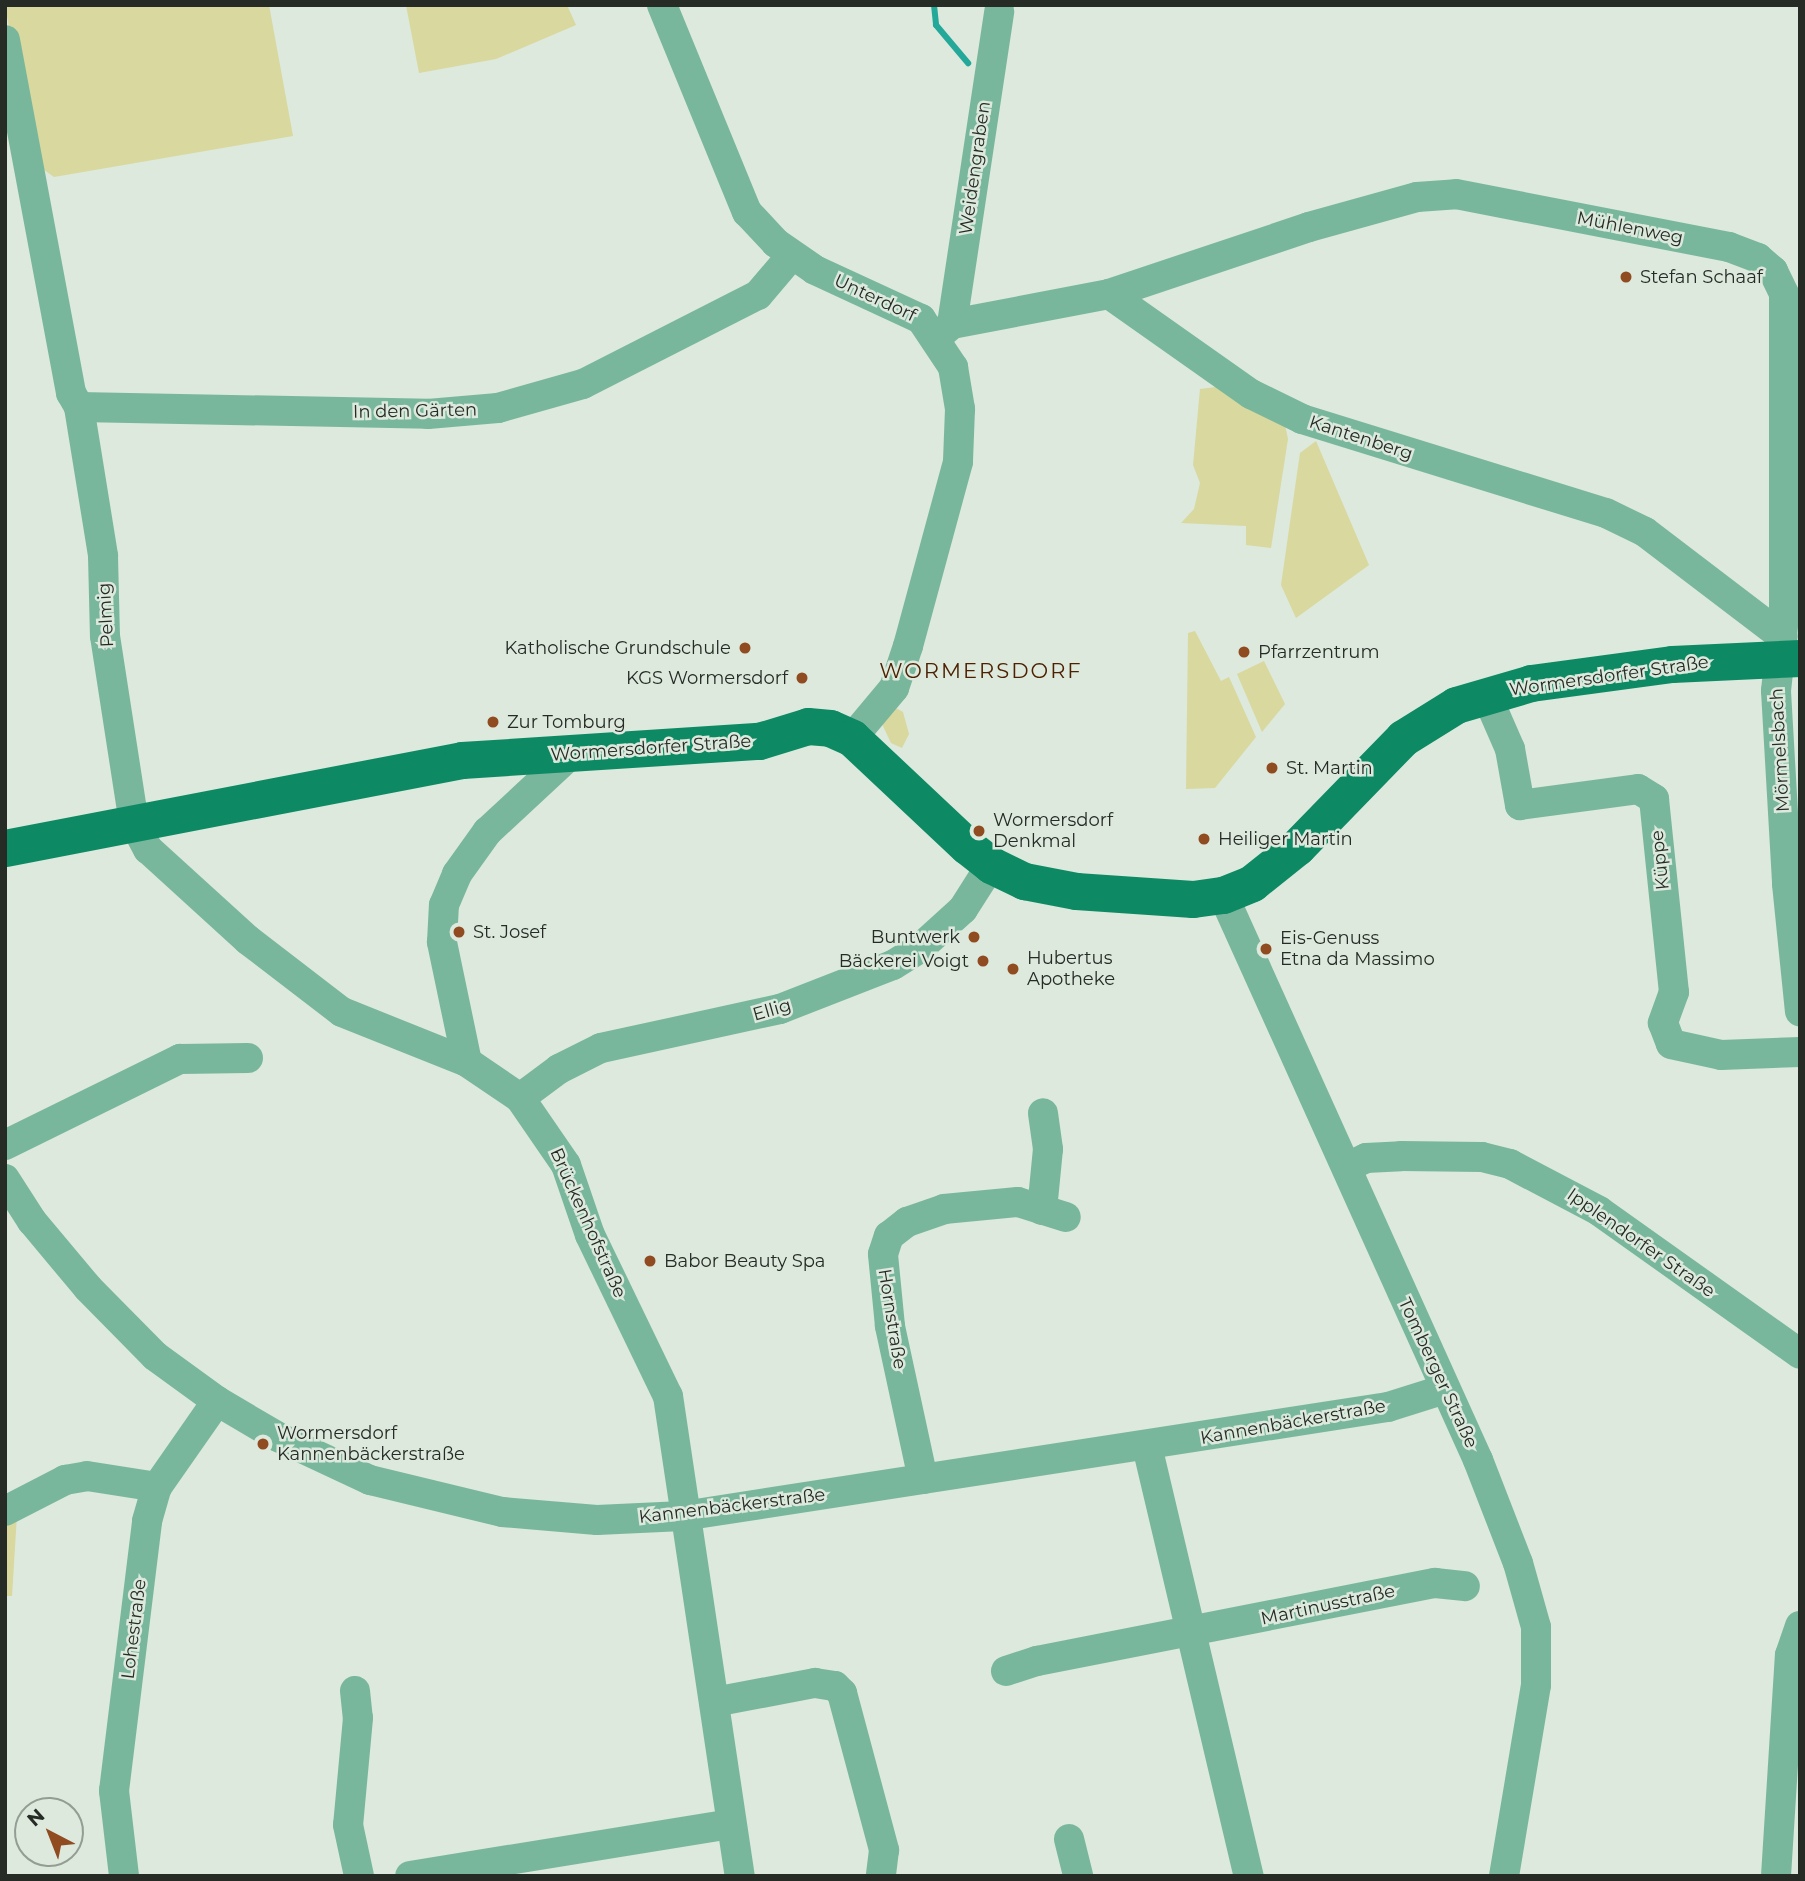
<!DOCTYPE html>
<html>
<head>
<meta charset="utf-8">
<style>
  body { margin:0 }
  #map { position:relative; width:1805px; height:1881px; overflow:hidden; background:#dce9dc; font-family:Montserrat,sans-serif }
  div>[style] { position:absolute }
  .green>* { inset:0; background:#d9d89e }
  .stream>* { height:6px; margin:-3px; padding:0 3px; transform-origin:3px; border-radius:3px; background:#23a89a }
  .minor>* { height:30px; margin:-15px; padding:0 15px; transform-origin:15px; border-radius:15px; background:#79b79c }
  .major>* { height:37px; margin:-18.5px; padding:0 18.5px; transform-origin:18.5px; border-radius:18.5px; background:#0d8a64 }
  .dots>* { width:19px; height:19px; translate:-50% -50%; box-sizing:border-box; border:4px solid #dce9dc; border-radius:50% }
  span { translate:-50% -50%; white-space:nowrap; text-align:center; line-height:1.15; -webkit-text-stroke:5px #dce9dc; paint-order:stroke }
  .street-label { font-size:18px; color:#262b26 }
  .poi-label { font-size:18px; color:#262b26 }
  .left { translate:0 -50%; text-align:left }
  .right { translate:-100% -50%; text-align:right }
  .quarter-label { font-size:21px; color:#4e2002; letter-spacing:2px }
  .frame { position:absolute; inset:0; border:7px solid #262b26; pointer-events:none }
  .north { position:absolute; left:14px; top:1797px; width:70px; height:70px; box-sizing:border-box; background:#dce9dc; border:2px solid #939d93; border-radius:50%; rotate:318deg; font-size:19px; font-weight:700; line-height:28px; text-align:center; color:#262b26 }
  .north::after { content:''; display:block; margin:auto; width:24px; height:32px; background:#904b21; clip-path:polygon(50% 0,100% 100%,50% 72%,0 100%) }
</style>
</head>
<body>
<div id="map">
  <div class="green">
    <i style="clip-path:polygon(5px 5px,269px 5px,293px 136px,54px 177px,33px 162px)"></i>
    <i style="clip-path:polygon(406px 5px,567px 5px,576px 25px,496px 59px,419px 73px)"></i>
    <i style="clip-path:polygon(1216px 387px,1285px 425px,1288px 439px,1271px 548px,1246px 545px,1246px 526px,1181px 523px,1194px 509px,1200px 483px,1193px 465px,1200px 389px)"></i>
    <i style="clip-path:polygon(1316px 441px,1369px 565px,1296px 618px,1281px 585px,1300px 453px)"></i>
    <i style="clip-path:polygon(1195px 631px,1221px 681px,1229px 677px,1256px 737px,1215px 788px,1186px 789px,1188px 633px)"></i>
    <i style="clip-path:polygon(1264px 661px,1285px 704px,1262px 732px,1237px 674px)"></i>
    <i style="clip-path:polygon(894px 707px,903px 712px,909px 734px,902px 748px,891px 743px,882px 724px)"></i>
    <i style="clip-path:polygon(17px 1515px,12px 1596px,5px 1596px,5px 1521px)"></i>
  </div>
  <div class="stream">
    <i style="left:934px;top:5px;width:20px;rotate:84deg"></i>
    <i style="left:936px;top:25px;width:50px;rotate:49.9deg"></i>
  </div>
  <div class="minor">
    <i style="left:662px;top:5px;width:224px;rotate:67.7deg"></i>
    <i style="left:747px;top:212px;width:42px;rotate:46.9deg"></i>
    <i style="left:776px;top:243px;width:47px;rotate:34.7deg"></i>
    <i style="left:815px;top:270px;width:117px;rotate:24.8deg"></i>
    <i style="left:921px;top:319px;width:58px;rotate:56.3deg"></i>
    <i style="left:953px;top:367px;width:43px;rotate:80.5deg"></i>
    <i style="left:960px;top:409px;width:53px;rotate:92.2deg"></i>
    <i style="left:958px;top:462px;width:191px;rotate:105.2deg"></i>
    <i style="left:908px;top:646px;width:44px;rotate:108.4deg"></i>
    <i style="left:894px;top:688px;width:65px;rotate:130deg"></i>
    <i style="left:5px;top:40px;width:359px;rotate:79.4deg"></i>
    <i style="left:71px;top:393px;width:16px;rotate:60deg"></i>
    <i style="left:79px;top:407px;width:151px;rotate:80.8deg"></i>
    <i style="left:103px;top:556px;width:80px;rotate:88.6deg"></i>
    <i style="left:105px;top:636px;width:189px;rotate:81.2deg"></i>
    <i style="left:134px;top:823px;width:30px;rotate:62deg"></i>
    <i style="left:148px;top:849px;width:135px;rotate:42.3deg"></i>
    <i style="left:248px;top:940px;width:118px;rotate:37.5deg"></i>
    <i style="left:342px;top:1012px;width:135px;rotate:21.8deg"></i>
    <i style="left:467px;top:1062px;width:64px;rotate:34.2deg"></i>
    <i style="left:520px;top:1098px;width:81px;rotate:55.5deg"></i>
    <i style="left:566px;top:1165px;width:74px;rotate:71.1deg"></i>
    <i style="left:590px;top:1235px;width:179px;rotate:64.2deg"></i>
    <i style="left:668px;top:1396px;width:485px;rotate:81.5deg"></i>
    <i style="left:1109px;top:294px;width:174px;rotate:35.2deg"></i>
    <i style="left:1251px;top:394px;width:57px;rotate:26.1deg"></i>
    <i style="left:1302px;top:419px;width:318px;rotate:17.2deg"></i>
    <i style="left:1606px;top:513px;width:43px;rotate:26deg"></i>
    <i style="left:1645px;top:532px;width:173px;rotate:37.3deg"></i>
    <i style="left:952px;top:324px;width:316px;rotate:-81.4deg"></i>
    <i style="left:937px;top:337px;width:20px;rotate:-41deg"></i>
    <i style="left:952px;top:324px;width:160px;rotate:-10.8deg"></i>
    <i style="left:1109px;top:294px;width:211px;rotate:-18.5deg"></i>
    <i style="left:1309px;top:227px;width:112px;rotate:-15.5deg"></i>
    <i style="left:1417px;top:197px;width:39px;rotate:-4deg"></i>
    <i style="left:1456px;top:194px;width:278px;rotate:11deg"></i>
    <i style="left:1729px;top:247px;width:31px;rotate:21deg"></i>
    <i style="left:1758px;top:258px;width:20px;rotate:41deg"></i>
    <i style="left:1773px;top:271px;width:25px;rotate:64deg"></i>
    <i style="left:1784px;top:294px;width:323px;rotate:90deg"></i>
    <i style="left:1784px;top:617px;width:74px;rotate:96.2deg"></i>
    <i style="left:1776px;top:691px;width:193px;rotate:86.7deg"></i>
    <i style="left:1787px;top:884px;width:128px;rotate:84.2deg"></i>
    <i style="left:79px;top:407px;width:349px;rotate:1.1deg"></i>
    <i style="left:428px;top:414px;width:70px;rotate:-4.9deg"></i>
    <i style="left:498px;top:408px;width:88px;rotate:-15.8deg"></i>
    <i style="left:583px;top:384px;width:196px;rotate:-27deg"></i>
    <i style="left:758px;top:295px;width:52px;rotate:-49.6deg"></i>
    <i style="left:1486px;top:694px;width:60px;rotate:66.4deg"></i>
    <i style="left:1510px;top:749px;width:57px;rotate:79.9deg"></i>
    <i style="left:1520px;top:805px;width:119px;rotate:-7.7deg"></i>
    <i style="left:1638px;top:789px;width:19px;rotate:32deg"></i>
    <i style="left:1654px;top:799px;width:194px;rotate:84.1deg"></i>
    <i style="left:1674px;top:992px;width:33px;rotate:110deg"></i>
    <i style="left:1663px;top:1023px;width:22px;rotate:69deg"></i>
    <i style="left:1671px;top:1044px;width:51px;rotate:12.4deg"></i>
    <i style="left:1721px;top:1055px;width:79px;rotate:-2.2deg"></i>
    <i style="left:1223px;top:895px;width:620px;rotate:65.71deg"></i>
    <i style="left:1478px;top:1460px;width:110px;rotate:68.8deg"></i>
    <i style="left:1518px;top:1563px;width:66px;rotate:74.3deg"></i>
    <i style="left:1536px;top:1627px;width:58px;rotate:90deg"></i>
    <i style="left:1536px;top:1685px;width:194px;rotate:99.5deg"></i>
    <i style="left:467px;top:1062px;width:123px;rotate:-101.8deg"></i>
    <i style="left:442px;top:942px;width:37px;rotate:-87deg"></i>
    <i style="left:444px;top:905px;width:34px;rotate:-67deg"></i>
    <i style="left:457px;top:874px;width:52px;rotate:-54.5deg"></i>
    <i style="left:487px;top:832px;width:115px;rotate:-42.9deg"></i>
    <i style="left:520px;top:1098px;width:49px;rotate:-36.6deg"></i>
    <i style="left:559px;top:1069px;width:47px;rotate:-26.6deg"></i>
    <i style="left:601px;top:1048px;width:183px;rotate:-12.3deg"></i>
    <i style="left:780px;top:1009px;width:121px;rotate:-21.3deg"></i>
    <i style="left:893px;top:965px;width:32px;rotate:-32deg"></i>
    <i style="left:920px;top:948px;width:58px;rotate:-42.2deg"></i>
    <i style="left:963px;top:909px;width:52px;rotate:-57.5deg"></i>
    <i style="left:5px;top:1145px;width:195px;rotate:-26.2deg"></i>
    <i style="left:180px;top:1059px;width:68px;rotate:-0.8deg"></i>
    <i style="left:1347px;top:1167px;width:21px;rotate:-25deg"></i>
    <i style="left:1366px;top:1158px;width:35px;rotate:-3deg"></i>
    <i style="left:1401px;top:1156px;width:81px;rotate:0.7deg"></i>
    <i style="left:1482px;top:1157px;width:29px;rotate:14deg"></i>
    <i style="left:1510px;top:1164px;width:101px;rotate:27.8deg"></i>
    <i style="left:1599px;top:1211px;width:247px;rotate:35.4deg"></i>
    <i style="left:5px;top:1179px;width:50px;rotate:57.3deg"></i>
    <i style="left:32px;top:1221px;width:87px;rotate:50.1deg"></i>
    <i style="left:88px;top:1288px;width:95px;rotate:45.4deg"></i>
    <i style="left:155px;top:1356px;width:77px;rotate:36deg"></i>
    <i style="left:217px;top:1401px;width:71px;rotate:30.5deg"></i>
    <i style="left:278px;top:1437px;width:102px;rotate:25.1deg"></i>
    <i style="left:370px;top:1480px;width:136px;rotate:13.6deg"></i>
    <i style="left:502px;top:1512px;width:95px;rotate:4.8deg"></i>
    <i style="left:597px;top:1520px;width:86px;rotate:-2.7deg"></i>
    <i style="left:683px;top:1516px;width:713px;rotate:-8.79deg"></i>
    <i style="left:1388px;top:1407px;width:60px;rotate:-17.5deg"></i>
    <i style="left:1042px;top:1210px;width:61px;rotate:-84.4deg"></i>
    <i style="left:1048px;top:1149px;width:36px;rotate:-98deg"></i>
    <i style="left:1147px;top:1446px;width:442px;rotate:76.7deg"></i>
    <i style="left:923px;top:1479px;width:157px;rotate:-102.2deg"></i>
    <i style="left:890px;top:1326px;width:72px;rotate:-95.6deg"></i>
    <i style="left:883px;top:1254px;width:19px;rotate:-72deg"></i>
    <i style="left:889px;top:1236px;width:23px;rotate:-38deg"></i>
    <i style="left:907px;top:1222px;width:39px;rotate:-19deg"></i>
    <i style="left:944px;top:1209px;width:74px;rotate:-5.4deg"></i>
    <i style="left:1018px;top:1202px;width:50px;rotate:17.4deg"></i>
    <i style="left:5px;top:1511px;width:68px;rotate:-27.3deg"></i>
    <i style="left:65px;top:1480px;width:22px;rotate:-10deg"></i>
    <i style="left:87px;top:1476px;width:71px;rotate:8.9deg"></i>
    <i style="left:1006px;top:1671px;width:33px;rotate:-18deg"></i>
    <i style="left:1037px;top:1661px;width:406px;rotate:-11.1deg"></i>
    <i style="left:1435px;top:1583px;width:30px;rotate:6deg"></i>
    <i style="left:355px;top:1691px;width:27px;rotate:84deg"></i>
    <i style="left:358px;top:1718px;width:107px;rotate:95.3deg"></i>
    <i style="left:348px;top:1825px;width:52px;rotate:77.8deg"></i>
    <i style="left:714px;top:1702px;width:103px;rotate:-10.7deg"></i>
    <i style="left:815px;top:1683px;width:20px;rotate:9deg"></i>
    <i style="left:835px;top:1686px;width:10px;rotate:45deg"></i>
    <i style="left:842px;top:1693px;width:163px;rotate:75deg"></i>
    <i style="left:884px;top:1850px;width:26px;rotate:97deg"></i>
    <i style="left:1069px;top:1839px;width:38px;rotate:76deg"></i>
    <i style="left:124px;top:1876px;width:86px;rotate:-96.7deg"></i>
    <i style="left:114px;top:1791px;width:272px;rotate:-83deg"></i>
    <i style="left:147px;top:1521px;width:35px;rotate:-74deg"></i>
    <i style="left:157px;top:1487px;width:105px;rotate:-55.1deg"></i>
    <i style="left:410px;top:1876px;width:325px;rotate:-9.2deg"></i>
    <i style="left:1776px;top:1876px;width:221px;rotate:-86.4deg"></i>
    <i style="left:1790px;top:1655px;width:31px;rotate:-71deg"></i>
  </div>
  <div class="major">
    <i style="left:5px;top:848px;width:465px;rotate:-10.9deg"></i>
    <i style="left:462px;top:760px;width:298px;rotate:-3.7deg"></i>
    <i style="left:759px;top:741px;width:51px;rotate:-17deg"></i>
    <i style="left:808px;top:726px;width:22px;rotate:5deg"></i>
    <i style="left:830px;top:728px;width:24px;rotate:24deg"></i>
    <i style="left:852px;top:738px;width:158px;rotate:43.2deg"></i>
    <i style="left:967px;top:846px;width:31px;rotate:38deg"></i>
    <i style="left:991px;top:865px;width:37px;rotate:26deg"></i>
    <i style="left:1024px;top:881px;width:53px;rotate:10.9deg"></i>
    <i style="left:1076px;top:891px;width:117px;rotate:3.9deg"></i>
    <i style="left:1193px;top:899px;width:30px;rotate:-8deg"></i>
    <i style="left:1223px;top:895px;width:31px;rotate:-22deg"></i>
    <i style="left:1252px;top:883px;width:58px;rotate:-38.7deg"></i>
    <i style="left:1297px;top:847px;width:152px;rotate:-45.8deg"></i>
    <i style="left:1403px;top:738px;width:62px;rotate:-31.9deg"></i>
    <i style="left:1456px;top:705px;width:78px;rotate:-16.3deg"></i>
    <i style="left:1531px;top:683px;width:142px;rotate:-7.7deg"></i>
    <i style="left:1672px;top:664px;width:128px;rotate:-2.7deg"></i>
  </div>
  <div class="dots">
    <i style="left:1626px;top:277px;background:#904b21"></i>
    <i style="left:745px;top:648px;background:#904b21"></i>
    <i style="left:1244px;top:652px;background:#904b21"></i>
    <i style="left:802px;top:678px;background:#904b21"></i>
    <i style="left:493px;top:722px;background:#904b21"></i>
    <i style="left:1272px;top:768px;background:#904b21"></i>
    <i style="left:979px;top:831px;background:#904b21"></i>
    <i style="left:1204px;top:839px;background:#904b21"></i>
    <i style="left:459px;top:932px;background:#904b21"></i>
    <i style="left:974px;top:937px;background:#904b21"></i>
    <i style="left:1266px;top:949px;background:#904b21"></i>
    <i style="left:983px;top:961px;background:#904b21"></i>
    <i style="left:1013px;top:969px;background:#904b21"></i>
    <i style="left:650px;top:1261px;background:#904b21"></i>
    <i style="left:263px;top:1444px;background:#904b21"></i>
  </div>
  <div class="street-label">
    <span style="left:975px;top:168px;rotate:-82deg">Weidengraben</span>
    <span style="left:1630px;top:228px;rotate:11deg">Mühlenweg</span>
    <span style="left:875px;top:298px;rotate:25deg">Unterdorf</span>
    <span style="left:415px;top:411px;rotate:-1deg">In den Gärten</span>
    <span style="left:1361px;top:438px;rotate:18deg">Kantenberg</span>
    <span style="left:106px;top:615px;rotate:-93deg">Pelmig</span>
    <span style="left:1609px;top:676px;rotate:-8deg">Wormersdorfer Straße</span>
    <span style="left:651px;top:748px;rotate:-4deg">Wormersdorfer Straße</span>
    <span style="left:1780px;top:750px;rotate:-93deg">Mörmelsbach</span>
    <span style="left:1660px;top:860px;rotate:-96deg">Küppe</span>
    <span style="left:772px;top:1010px;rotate:-16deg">Ellig</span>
    <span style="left:588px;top:1223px;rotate:66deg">Brückenhofstraße</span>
    <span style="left:1641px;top:1243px;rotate:35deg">Ipplendorfer Straße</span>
    <span style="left:892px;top:1319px;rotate:81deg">Hornstraße</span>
    <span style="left:1438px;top:1373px;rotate:65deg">Tomberger Straße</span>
    <span style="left:1293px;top:1422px;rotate:-10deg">Kannenbäckerstraße</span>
    <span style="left:732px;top:1506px;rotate:-7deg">Kannenbäckerstraße</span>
    <span style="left:1328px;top:1605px;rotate:-12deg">Martinusstraße</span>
    <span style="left:134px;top:1629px;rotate:-83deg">Lohestraße</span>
  </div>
  <div class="poi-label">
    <span class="left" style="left:1640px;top:277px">Stefan Schaaf</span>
    <span class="right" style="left:731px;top:648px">Katholische Grundschule</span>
    <span class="left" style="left:1258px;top:652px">Pfarrzentrum</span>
    <span class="right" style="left:788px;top:678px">KGS Wormersdorf</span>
    <span class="left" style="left:507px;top:722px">Zur Tomburg</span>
    <span class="left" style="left:1286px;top:768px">St. Martin</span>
    <span class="left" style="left:993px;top:831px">Wormersdorf<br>Denkmal</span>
    <span class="left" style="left:1218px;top:839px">Heiliger Martin</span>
    <span class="left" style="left:473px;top:932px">St. Josef</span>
    <span class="right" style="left:960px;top:937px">Buntwerk</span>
    <span class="left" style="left:1280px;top:949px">Eis-Genuss<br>Etna da Massimo</span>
    <span class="left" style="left:1027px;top:969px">Hubertus<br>Apotheke</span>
    <span class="right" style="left:969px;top:961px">Bäckerei Voigt</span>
    <span class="left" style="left:664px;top:1261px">Babor Beauty Spa</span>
    <span class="left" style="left:277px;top:1444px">Wormersdorf<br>Kannenbäckerstraße</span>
  </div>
  <div class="quarter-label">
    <span style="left:981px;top:671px">WORMERSDORF</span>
  </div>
  <div class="frame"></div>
  <div class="north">N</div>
</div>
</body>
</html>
